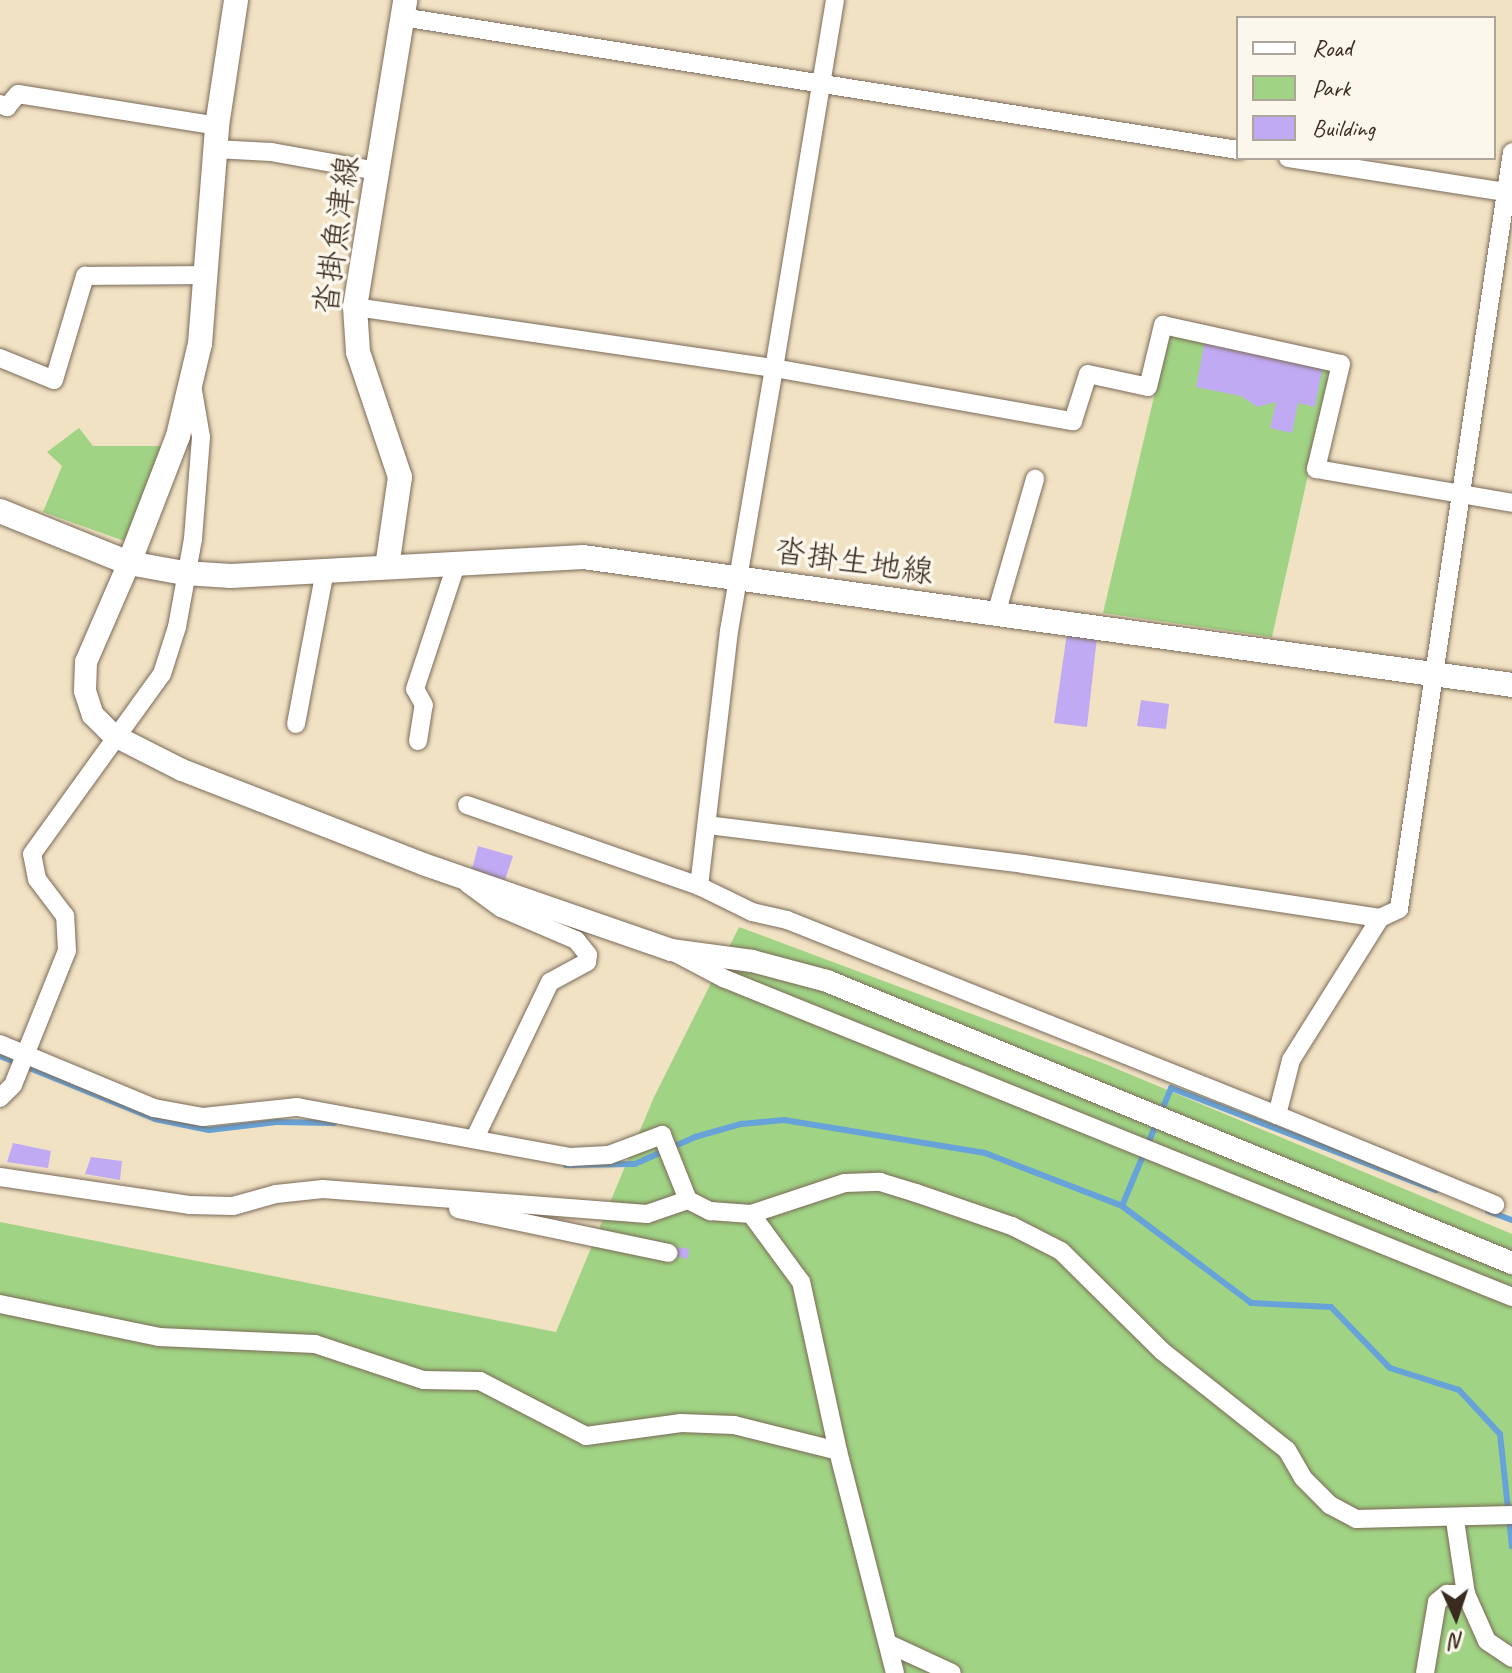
<!DOCTYPE html>
<html>
<head>
<meta charset="utf-8">
<style>
  body { margin:0 }
  #map { position:relative; width:1512px; height:1673px; overflow:hidden; background:#f1e2c4; font-family:Caveat,"Klee One",sans-serif }
  div>[style] { position:absolute }
  .green>* { inset:0; background:#a0d484 }
  .stream>* { height:6px; margin:-3px; padding:0 3px; transform-origin:3px; border-radius:3px; background:#67a3d8 }
  .building>* { inset:0; background:#c1aaf4 }
  .roads { filter:drop-shadow(0 0 2px #7b6a58) drop-shadow(0 0 2px #7b6a58) }
  .minor>* { height:18px; margin:-9px; padding:0 9px; transform-origin:9px; border-radius:9px; background:#fff }
  .tertiary>* { height:22px; margin:-11px; padding:0 11px; transform-origin:11px; border-radius:11px; background:#fff }
  .secondary>* { height:24px; margin:-12px; padding:0 12px; transform-origin:12px; border-radius:12px; background:#fff }
  span { translate:-50% -50%; white-space:nowrap; text-align:center; line-height:1.15; -webkit-text-stroke:7px #fbf7ec; paint-order:stroke }
  .street-label { font-size:32px; color:#3b2a1e }
  .legend { position:absolute; left:1236px; top:16px; width:260px; height:144px; box-sizing:border-box; background:#fbf7ec; border:2px solid #aea59a; margin:0; padding:10px 14px; list-style:none; font-size:24px; color:#3b2a1e }
  .legend li { display:flex; align-items:center; gap:16px; height:40px }
  .legend b { width:40px; border:2px solid #aea59a }
  .north { position:absolute; left:1416px; top:1577px; width:80px; height:80px; -webkit-text-stroke:6px #fbf7ec; paint-order:stroke; rotate:177deg; font-size:22px; font-weight:700; line-height:32px; text-align:center; color:#3b2a1e }
  .north::after { content:''; display:block; margin:auto; width:28px; height:36px; background:#3b2a1e; clip-path:polygon(50% 0,100% 100%,50% 72%,0 100%) }
</style>
</head>
<body>
<div id="map">
  <div class="green">
    <i style="clip-path:polygon(1169px 333px,1332px 367px,1272px 637px,1103px 613px)"></i>
    <i style="clip-path:polygon(79px 428px,93px 446px,162px 446px,127px 542px,43px 512px,62px 466px,47px 452px)"></i>
    <i style="clip-path:polygon(739px 927px,1103px 1063px,1512px 1234px,1512px 1673px,0 1673px,0 1222px,556px 1332px,654px 1097px)"></i>
  </div>
  <div class="stream">
    <i style="left:0;top:1056px;width:167px;rotate:22.1deg"></i>
    <i style="left:155px;top:1119px;width:55px;rotate:11.5deg"></i>
    <i style="left:209px;top:1130px;width:68px;rotate:-6.7deg"></i>
    <i style="left:277px;top:1122px;width:57px;rotate:1deg"></i>
    <i style="left:566px;top:1165px;width:69px;rotate:-0.8deg"></i>
    <i style="left:635px;top:1164px;width:66px;rotate:-24.2deg"></i>
    <i style="left:695px;top:1137px;width:48px;rotate:-15.8deg"></i>
    <i style="left:741px;top:1124px;width:43px;rotate:-5.3deg"></i>
    <i style="left:784px;top:1120px;width:204px;rotate:9.3deg"></i>
    <i style="left:985px;top:1153px;width:147px;rotate:21.1deg"></i>
    <i style="left:1122px;top:1206px;width:161px;rotate:36.9deg"></i>
    <i style="left:1251px;top:1303px;width:80px;rotate:2.9deg"></i>
    <i style="left:1331px;top:1307px;width:85px;rotate:46deg"></i>
    <i style="left:1390px;top:1368px;width:72px;rotate:17.7deg"></i>
    <i style="left:1459px;top:1390px;width:60px;rotate:47deg"></i>
    <i style="left:1500px;top:1434px;width:113px;rotate:83.9deg"></i>
    <i style="left:1122px;top:1206px;width:128px;rotate:-67.4deg"></i>
    <i style="left:1171px;top:1088px;width:284px;rotate:21.1deg"></i>
    <i style="left:1488px;top:1211px;width:26px;rotate:21deg"></i>
  </div>
  <div class="building">
    <i style="clip-path:polygon(1205px 340px,1323px 366px,1315px 407px,1298px 403px,1292px 433px,1270px 428px,1276px 402px,1257px 407px,1241px 396px,1196px 387px)"></i>
    <i style="clip-path:polygon(1067px 633px,1097px 637px,1087px 727px,1054px 723px)"></i>
    <i style="clip-path:polygon(1141px 700px,1169px 704px,1166px 729px,1137px 726px)"></i>
    <i style="clip-path:polygon(478px 846px,513px 856px,505px 880px,472px 869px)"></i>
    <i style="clip-path:polygon(13px 1143px,51px 1151px,48px 1168px,7px 1162px)"></i>
    <i style="clip-path:polygon(91px 1157px,122px 1161px,120px 1180px,85px 1174px)"></i>
    <i style="clip-path:polygon(678px 1247px,689px 1249px,688px 1259px,675px 1256px)"></i>
  </div>
  <div class="roads">
    <div class="minor">
      <i style="left:835px;top:0;width:373px;rotate:99.4deg"></i>
      <i style="left:774px;top:368px;width:304px;rotate:10.1deg"></i>
      <i style="left:1073px;top:421px;width:49px;rotate:-72.3deg"></i>
      <i style="left:1088px;top:374px;width:61px;rotate:12.2deg"></i>
      <i style="left:1148px;top:387px;width:64px;rotate:-76.4deg"></i>
      <i style="left:1163px;top:325px;width:182px;rotate:12.4deg"></i>
      <i style="left:1341px;top:364px;width:108px;rotate:103.4deg"></i>
      <i style="left:1316px;top:469px;width:199px;rotate:9.8deg"></i>
      <i style="left:402px;top:17px;width:847px;rotate:9.04deg"></i>
      <i style="left:0;top:104px;width:8px;rotate:23deg"></i>
      <i style="left:7px;top:107px;width:17px;rotate:-50deg"></i>
      <i style="left:18px;top:94px;width:202px;rotate:9.1deg"></i>
      <i style="left:215px;top:149px;width:56px;rotate:3.1deg"></i>
      <i style="left:271px;top:152px;width:108px;rotate:10.2deg"></i>
      <i style="left:1288px;top:158px;width:227px;rotate:8.9deg"></i>
      <i style="left:355px;top:307px;width:423px;rotate:8.3deg"></i>
      <i style="left:774px;top:368px;width:267px;rotate:99.7deg"></i>
      <i style="left:729px;top:631px;width:257px;rotate:96.7deg"></i>
      <i style="left:0;top:358px;width:58px;rotate:22.2deg"></i>
      <i style="left:54px;top:380px;width:109px;rotate:-73.4deg"></i>
      <i style="left:85px;top:276px;width:119px;rotate:-0.5deg"></i>
      <i style="left:996px;top:614px;width:141px;rotate:-73.9deg"></i>
      <i style="left:296px;top:724px;width:156px;rotate:-79.3deg"></i>
      <i style="left:418px;top:741px;width:36px;rotate:-81deg"></i>
      <i style="left:424px;top:705px;width:18px;rotate:-119deg"></i>
      <i style="left:415px;top:689px;width:134px;rotate:-71.7deg"></i>
      <i style="left:467px;top:805px;width:246px;rotate:19.2deg"></i>
      <i style="left:699px;top:886px;width:59px;rotate:26.1deg"></i>
      <i style="left:752px;top:912px;width:36px;rotate:13deg"></i>
      <i style="left:787px;top:920px;width:527px;rotate:21.7deg"></i>
      <i style="left:1277px;top:1115px;width:57px;rotate:-75.7deg"></i>
      <i style="left:1291px;top:1060px;width:168px;rotate:-57.9deg"></i>
      <i style="left:707px;top:825px;width:318px;rotate:7deg"></i>
      <i style="left:1023px;top:864px;width:361px;rotate:8.6deg"></i>
      <i style="left:1380px;top:918px;width:21px;rotate:-25deg"></i>
      <i style="left:1399px;top:909px;width:765px;rotate:-81.51deg"></i>
      <i style="left:468px;top:884px;width:41px;rotate:36deg"></i>
      <i style="left:501px;top:908px;width:82px;rotate:23.1deg"></i>
      <i style="left:576px;top:940px;width:19px;rotate:51deg"></i>
      <i style="left:588px;top:955px;width:7px;rotate:98deg"></i>
      <i style="left:587px;top:962px;width:42px;rotate:151.6deg"></i>
      <i style="left:550px;top:982px;width:173px;rotate:115.7deg"></i>
      <i style="left:672px;top:951px;width:58px;rotate:27.9deg"></i>
      <i style="left:723px;top:978px;width:851px;rotate:22.01deg"></i>
      <i style="left:0;top:1044px;width:167px;rotate:22.6deg"></i>
      <i style="left:154px;top:1108px;width:50px;rotate:10.4deg"></i>
      <i style="left:203px;top:1117px;width:95px;rotate:-6.1deg"></i>
      <i style="left:297px;top:1107px;width:278px;rotate:10.4deg"></i>
      <i style="left:570px;top:1157px;width:39px;rotate:-3deg"></i>
      <i style="left:609px;top:1155px;width:57px;rotate:-20.7deg"></i>
      <i style="left:662px;top:1135px;width:70px;rotate:68.2deg"></i>
      <i style="left:688px;top:1200px;width:25px;rotate:27deg"></i>
      <i style="left:710px;top:1211px;width:41px;rotate:4.2deg"></i>
      <i style="left:751px;top:1214px;width:99px;rotate:-18.3deg"></i>
      <i style="left:845px;top:1183px;width:35px;rotate:-2deg"></i>
      <i style="left:880px;top:1182px;width:38px;rotate:17deg"></i>
      <i style="left:916px;top:1193px;width:102px;rotate:19deg"></i>
      <i style="left:1012px;top:1226px;width:55px;rotate:27deg"></i>
      <i style="left:1061px;top:1251px;width:142px;rotate:44.7deg"></i>
      <i style="left:1162px;top:1351px;width:159px;rotate:38.4deg"></i>
      <i style="left:1287px;top:1450px;width:32px;rotate:60deg"></i>
      <i style="left:1303px;top:1478px;width:38px;rotate:45deg"></i>
      <i style="left:1330px;top:1505px;width:30px;rotate:28deg"></i>
      <i style="left:1356px;top:1519px;width:156px;rotate:-1.5deg"></i>
      <i style="left:0;top:1098px;width:18px;rotate:-45deg"></i>
      <i style="left:13px;top:1085px;width:144px;rotate:-68.1deg"></i>
      <i style="left:67px;top:951px;width:35px;rotate:-93deg"></i>
      <i style="left:65px;top:916px;width:46px;rotate:-127.1deg"></i>
      <i style="left:37px;top:879px;width:25px;rotate:-101deg"></i>
      <i style="left:32px;top:854px;width:222px;rotate:-54.2deg"></i>
      <i style="left:162px;top:674px;width:49px;rotate:-72.3deg"></i>
      <i style="left:177px;top:627px;width:89px;rotate:-79.7deg"></i>
      <i style="left:193px;top:539px;width:102px;rotate:-85.5deg"></i>
      <i style="left:201px;top:437px;width:53px;rotate:-99.8deg"></i>
      <i style="left:1277px;top:1115px;width:236px;rotate:22.4deg"></i>
      <i style="left:0;top:1177px;width:191px;rotate:8.4deg"></i>
      <i style="left:189px;top:1205px;width:44px;rotate:1.3deg"></i>
      <i style="left:233px;top:1206px;width:45px;rotate:-15.6deg"></i>
      <i style="left:276px;top:1194px;width:47px;rotate:-6.1deg"></i>
      <i style="left:323px;top:1189px;width:325px;rotate:4.4deg"></i>
      <i style="left:647px;top:1214px;width:43px;rotate:-18.9deg"></i>
      <i style="left:458px;top:1209px;width:215px;rotate:11.8deg"></i>
      <i style="left:0;top:1304px;width:162px;rotate:11.7deg"></i>
      <i style="left:159px;top:1337px;width:156px;rotate:2.6deg"></i>
      <i style="left:315px;top:1344px;width:114px;rotate:18.4deg"></i>
      <i style="left:423px;top:1380px;width:57px;rotate:1deg"></i>
      <i style="left:480px;top:1381px;width:119px;rotate:27.4deg"></i>
      <i style="left:586px;top:1436px;width:96px;rotate:-7.8deg"></i>
      <i style="left:681px;top:1423px;width:53px;rotate:2.2deg"></i>
      <i style="left:734px;top:1425px;width:107px;rotate:14deg"></i>
      <i style="left:838px;top:1451px;width:173px;rotate:-102.3deg"></i>
      <i style="left:801px;top:1282px;width:84px;rotate:-126.3deg"></i>
      <i style="left:838px;top:1451px;width:229px;rotate:75.6deg"></i>
      <i style="left:1466px;top:1594px;width:51px;rotate:65.9deg"></i>
      <i style="left:1487px;top:1641px;width:30px;rotate:34deg"></i>
      <i style="left:889px;top:1644px;width:69px;rotate:24.7deg"></i>
      <i style="left:1425px;top:1673px;width:72px;rotate:-80.4deg"></i>
      <i style="left:1437px;top:1602px;width:13px;rotate:-39deg"></i>
      <i style="left:1447px;top:1594px;width:19px"></i>
      <i style="left:1466px;top:1594px;width:75px;rotate:-98.5deg"></i>
    </div>
    <div class="tertiary">
      <i style="left:129px;top:563px;width:108px;rotate:113.5deg"></i>
      <i style="left:86px;top:662px;width:29px;rotate:92deg"></i>
      <i style="left:85px;top:691px;width:25px;rotate:72deg"></i>
      <i style="left:93px;top:715px;width:28px;rotate:45deg"></i>
      <i style="left:113px;top:735px;width:77px;rotate:26.9deg"></i>
      <i style="left:182px;top:770px;width:259px;rotate:21.3deg"></i>
      <i style="left:423px;top:864px;width:262px;rotate:19.1deg"></i>
      <i style="left:671px;top:950px;width:82px;rotate:7.7deg"></i>
      <i style="left:752px;top:961px;width:78px;rotate:14.9deg"></i>
      <i style="left:827px;top:981px;width:741px;rotate:22.38deg"></i>
    </div>
    <div class="secondary">
      <i style="left:0;top:511px;width:139px;rotate:22deg"></i>
      <i style="left:129px;top:563px;width:56px;rotate:10.3deg"></i>
      <i style="left:184px;top:573px;width:47px;rotate:3.7deg"></i>
      <i style="left:231px;top:576px;width:353px;rotate:-3.1deg"></i>
      <i style="left:583px;top:557px;width:938px;rotate:7.84deg"></i>
      <i style="left:129px;top:563px;width:136px;rotate:-68.9deg"></i>
      <i style="left:178px;top:436px;width:95px;rotate:-76.6deg"></i>
      <i style="left:200px;top:344px;width:219px;rotate:-85.5deg"></i>
      <i style="left:217px;top:126px;width:127px;rotate:-81.4deg"></i>
      <i style="left:387px;top:567px;width:91px;rotate:-81.8deg"></i>
      <i style="left:400px;top:477px;width:132px;rotate:-108.6deg"></i>
      <i style="left:358px;top:352px;width:45px;rotate:-93.8deg"></i>
      <i style="left:355px;top:307px;width:311px;rotate:-80.7deg"></i>
    </div>
  </div>
  <div class="street-label">
    <span style="left:337px;top:235px;rotate:-82deg">沓掛魚津線</span>
    <span style="left:854px;top:562px;rotate:8deg">沓掛生地線</span>
  </div>
  <ul class="legend">
  <li><b style="height:10px;background:#fff"></b>Road</li>
  <li><b style="height:22px;background:#a0d484"></b>Park</li>
  <li><b style="height:22px;background:#c1aaf4"></b>Building</li>
  </ul>
  <div class="north">N</div>
</div>
</body>
</html>
